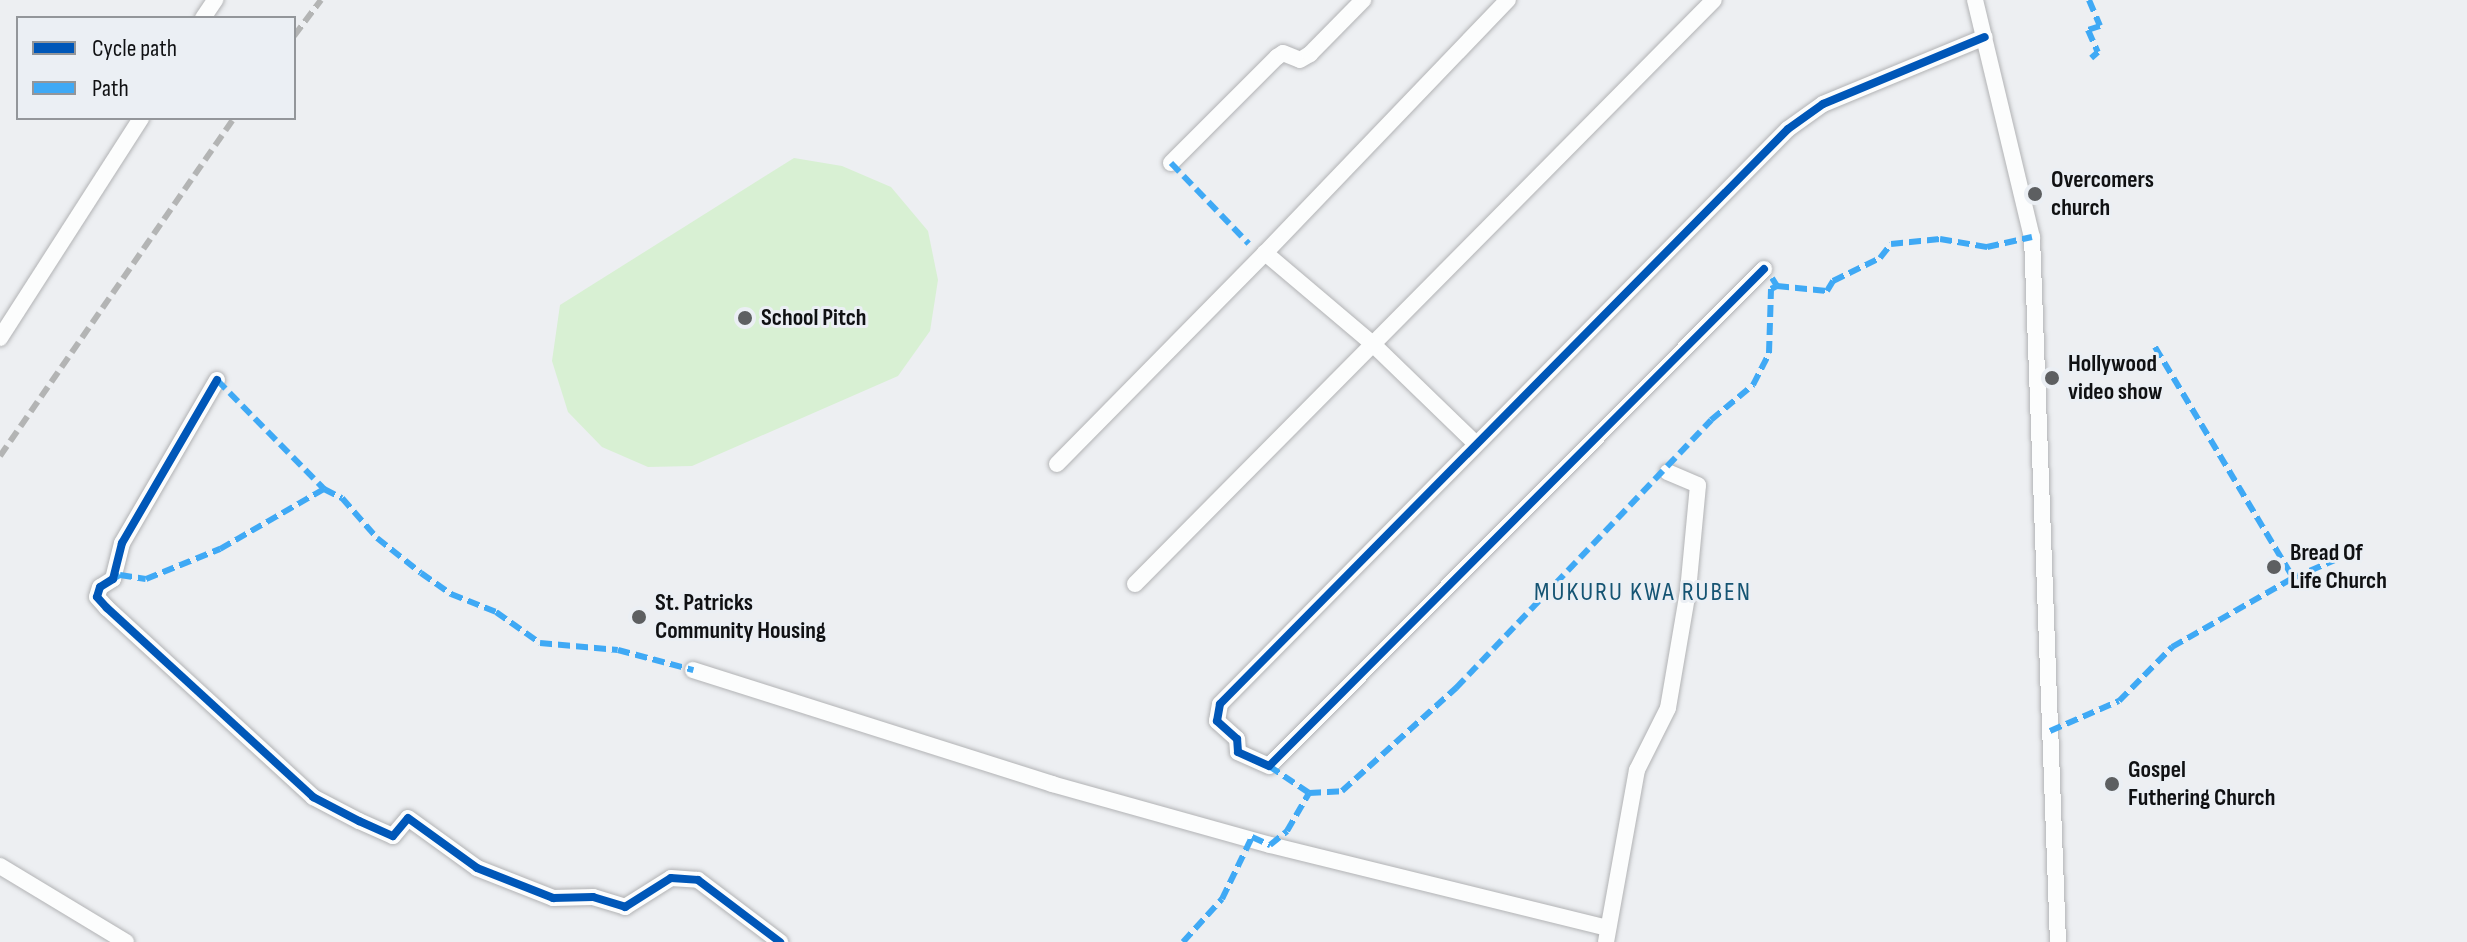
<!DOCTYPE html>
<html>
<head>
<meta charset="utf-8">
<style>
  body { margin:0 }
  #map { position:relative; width:2467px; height:942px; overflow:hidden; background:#edeff2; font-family:"Sofia Sans Condensed",sans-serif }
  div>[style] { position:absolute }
  .green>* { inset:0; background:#d8f0d3 }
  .roads { filter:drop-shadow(0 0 2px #b2b3b5) drop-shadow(0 0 2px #b2b3b5) }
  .minor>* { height:16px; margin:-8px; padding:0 8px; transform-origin:8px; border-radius:8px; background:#fcfdfd }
  .rail>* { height:6px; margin-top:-3px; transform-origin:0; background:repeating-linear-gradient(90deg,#b3b4b4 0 12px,transparent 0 18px) }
  .quiet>* { height:6px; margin-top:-3px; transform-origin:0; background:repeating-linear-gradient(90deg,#3fa9f5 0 12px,transparent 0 18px) }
  .cycleway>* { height:8px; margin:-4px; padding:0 4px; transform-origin:4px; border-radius:4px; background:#0057b8 }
  .dots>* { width:22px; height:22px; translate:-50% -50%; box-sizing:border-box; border:4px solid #ebeff4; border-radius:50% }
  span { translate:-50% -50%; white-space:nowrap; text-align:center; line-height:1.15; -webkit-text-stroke:6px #ebeff4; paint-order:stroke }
  .poi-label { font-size:24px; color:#101113; font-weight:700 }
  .left { translate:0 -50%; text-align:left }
  .neighbourhood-label { font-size:26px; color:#155473; letter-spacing:2px }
  .legend { position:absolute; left:16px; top:16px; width:280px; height:104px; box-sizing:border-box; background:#ebeff4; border:2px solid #93969a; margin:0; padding:10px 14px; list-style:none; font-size:24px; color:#101113 }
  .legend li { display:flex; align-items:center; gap:16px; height:40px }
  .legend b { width:40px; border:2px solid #93969a }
</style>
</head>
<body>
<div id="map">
  <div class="green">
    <i style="clip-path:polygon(794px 158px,842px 166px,891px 187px,928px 231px,938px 280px,930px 331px,898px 376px,692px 466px,648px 467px,602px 447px,568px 412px,552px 361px,560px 305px)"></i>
  </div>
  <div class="roads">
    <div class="minor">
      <i style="left:1975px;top:0;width:244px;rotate:76.5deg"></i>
      <i style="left:2032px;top:237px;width:705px;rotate:87.89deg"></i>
      <i style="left:203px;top:18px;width:22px;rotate:-56deg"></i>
      <i style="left:1171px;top:163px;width:150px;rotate:-45deg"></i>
      <i style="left:1277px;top:57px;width:7px;rotate:-34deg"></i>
      <i style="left:1283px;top:53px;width:18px;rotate:22deg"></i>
      <i style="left:1300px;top:60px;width:12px;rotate:-31deg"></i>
      <i style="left:1310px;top:54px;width:76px;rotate:-45.5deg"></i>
      <i style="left:1764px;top:269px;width:701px;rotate:134.88deg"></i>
      <i style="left:1269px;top:766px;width:34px;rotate:-156deg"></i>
      <i style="left:1238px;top:752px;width:13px;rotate:-94deg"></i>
      <i style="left:1237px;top:739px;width:27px;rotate:-138deg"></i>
      <i style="left:1217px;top:721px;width:17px;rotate:-80deg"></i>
      <i style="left:1220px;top:704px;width:808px;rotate:-45.35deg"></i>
      <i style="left:1788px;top:129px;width:43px;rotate:-35.5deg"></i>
      <i style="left:1823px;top:104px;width:175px;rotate:-22.5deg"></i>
      <i style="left:0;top:338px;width:261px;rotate:-57.3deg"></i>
      <i style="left:217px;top:380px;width:189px;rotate:120.2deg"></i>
      <i style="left:122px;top:543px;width:37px;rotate:104deg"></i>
      <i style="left:113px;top:579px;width:15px;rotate:148deg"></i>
      <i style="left:100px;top:587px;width:10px;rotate:107deg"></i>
      <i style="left:97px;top:597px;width:15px;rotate:48deg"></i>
      <i style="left:107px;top:608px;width:280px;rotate:42.5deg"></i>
      <i style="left:313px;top:797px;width:52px;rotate:27.6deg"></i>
      <i style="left:359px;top:821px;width:37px;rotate:24deg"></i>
      <i style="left:393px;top:836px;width:23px;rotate:-50deg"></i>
      <i style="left:408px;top:818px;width:85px;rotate:35.9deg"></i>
      <i style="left:477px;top:868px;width:82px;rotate:21.5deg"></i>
      <i style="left:553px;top:898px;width:40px;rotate:-1.4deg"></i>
      <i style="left:593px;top:897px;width:34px;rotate:17deg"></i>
      <i style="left:625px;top:907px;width:54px;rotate:-32.2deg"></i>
      <i style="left:671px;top:878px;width:27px;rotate:4deg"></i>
      <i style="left:698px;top:880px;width:103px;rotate:37.1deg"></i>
      <i style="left:1476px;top:444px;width:142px;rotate:-135.9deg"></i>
      <i style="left:1374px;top:345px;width:143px;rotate:-139.8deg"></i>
      <i style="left:1265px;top:253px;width:351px;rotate:-46.2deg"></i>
      <i style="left:1057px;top:464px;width:296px;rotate:-45.4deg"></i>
      <i style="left:1135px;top:584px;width:822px;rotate:-45.25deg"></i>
      <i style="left:693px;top:670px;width:377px;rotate:17.6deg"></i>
      <i style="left:1052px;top:784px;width:226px;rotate:15.6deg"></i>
      <i style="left:1270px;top:845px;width:348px;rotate:13.8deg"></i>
      <i style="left:0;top:866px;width:147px;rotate:31.1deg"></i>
      <i style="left:1606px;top:942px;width:175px;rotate:-79.8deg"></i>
      <i style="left:1637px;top:770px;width:69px;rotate:-63.4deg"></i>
      <i style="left:1668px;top:708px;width:119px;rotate:-80.3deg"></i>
      <i style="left:1688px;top:591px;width:106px;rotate:-84.6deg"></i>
      <i style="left:1698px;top:485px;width:33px;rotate:-157deg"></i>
    </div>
  </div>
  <div class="rail">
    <i style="left:294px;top:36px;width:45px;rotate:-53.1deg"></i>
    <i style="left:0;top:456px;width:411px;rotate:-55.3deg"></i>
  </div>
  <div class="quiet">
    <i style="left:2089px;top:0;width:28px;rotate:67deg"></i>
    <i style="left:2100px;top:26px;width:13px;rotate:162deg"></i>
    <i style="left:2088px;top:30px;width:24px;rotate:66deg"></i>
    <i style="left:2098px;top:52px;width:9px;rotate:139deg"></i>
    <i style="left:1171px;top:163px;width:112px;rotate:46.1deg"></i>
    <i style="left:1772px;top:278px;width:9px;rotate:58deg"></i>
    <i style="left:1777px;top:286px;width:50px;rotate:5.7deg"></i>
    <i style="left:1827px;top:291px;width:12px;rotate:-59deg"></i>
    <i style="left:1833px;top:281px;width:52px;rotate:-26.1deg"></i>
    <i style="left:1880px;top:258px;width:18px;rotate:-52deg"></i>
    <i style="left:1891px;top:244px;width:49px;rotate:-5.8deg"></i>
    <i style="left:1940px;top:239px;width:48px;rotate:9.7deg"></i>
    <i style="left:1987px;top:247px;width:46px;rotate:-12.5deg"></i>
    <i style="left:2155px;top:347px;width:269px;rotate:59.1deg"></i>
    <i style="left:217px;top:380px;width:153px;rotate:45.5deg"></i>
    <i style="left:113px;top:579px;width:8px;rotate:-30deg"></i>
    <i style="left:120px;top:575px;width:26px;rotate:9deg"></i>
    <i style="left:146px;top:579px;width:80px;rotate:-22.1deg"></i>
    <i style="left:220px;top:549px;width:120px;rotate:-30deg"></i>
    <i style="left:324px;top:489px;width:20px;rotate:27deg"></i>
    <i style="left:342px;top:498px;width:53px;rotate:48.8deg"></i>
    <i style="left:377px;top:538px;width:56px;rotate:38.5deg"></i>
    <i style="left:421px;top:573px;width:37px;rotate:35deg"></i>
    <i style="left:451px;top:594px;width:48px;rotate:21.8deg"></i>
    <i style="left:496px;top:612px;width:54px;rotate:35.2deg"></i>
    <i style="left:540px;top:643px;width:78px;rotate:5.1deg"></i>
    <i style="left:618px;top:650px;width:78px;rotate:14.9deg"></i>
    <i style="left:2050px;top:731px;width:75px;rotate:-23.5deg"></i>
    <i style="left:2119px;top:701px;width:76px;rotate:-45.5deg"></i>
    <i style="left:2172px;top:647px;width:139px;rotate:-29.7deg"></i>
    <i style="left:2293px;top:578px;width:76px;rotate:-23.2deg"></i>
    <i style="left:1269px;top:766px;width:48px;rotate:34deg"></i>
    <i style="left:1309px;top:793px;width:33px;rotate:-3deg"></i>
    <i style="left:1342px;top:791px;width:154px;rotate:-42.1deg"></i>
    <i style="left:1456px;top:688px;width:370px;rotate:-46.4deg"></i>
    <i style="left:1711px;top:420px;width:55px;rotate:-39.8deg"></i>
    <i style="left:1753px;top:385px;width:36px;rotate:-63deg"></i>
    <i style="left:1769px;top:353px;width:64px;rotate:-88.2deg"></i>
    <i style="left:1771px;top:289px;width:7px;rotate:-27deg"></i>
    <i style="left:1183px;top:942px;width:58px;rotate:-47.8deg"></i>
    <i style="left:1222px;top:899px;width:69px;rotate:-64.2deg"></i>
    <i style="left:1252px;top:837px;width:20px;rotate:24deg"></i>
    <i style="left:1270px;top:845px;width:22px;rotate:-39deg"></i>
    <i style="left:1287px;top:831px;width:44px;rotate:-59.9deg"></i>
  </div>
  <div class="cycleway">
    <i style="left:1764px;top:269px;width:701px;rotate:134.88deg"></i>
    <i style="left:1269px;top:766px;width:34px;rotate:-156deg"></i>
    <i style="left:1238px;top:752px;width:13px;rotate:-94deg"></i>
    <i style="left:1237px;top:739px;width:27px;rotate:-138deg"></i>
    <i style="left:1217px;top:721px;width:17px;rotate:-80deg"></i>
    <i style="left:1220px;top:704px;width:808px;rotate:-45.35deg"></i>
    <i style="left:1788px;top:129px;width:43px;rotate:-35.5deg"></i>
    <i style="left:1823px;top:104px;width:175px;rotate:-22.5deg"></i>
    <i style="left:217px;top:380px;width:189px;rotate:120.2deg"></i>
    <i style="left:122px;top:543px;width:37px;rotate:104deg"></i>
    <i style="left:113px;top:579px;width:15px;rotate:148deg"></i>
    <i style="left:100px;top:587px;width:10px;rotate:107deg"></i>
    <i style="left:97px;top:597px;width:15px;rotate:48deg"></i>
    <i style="left:107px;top:608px;width:280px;rotate:42.5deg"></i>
    <i style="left:313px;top:797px;width:52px;rotate:27.6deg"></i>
    <i style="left:359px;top:821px;width:37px;rotate:24deg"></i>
    <i style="left:393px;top:836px;width:23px;rotate:-50deg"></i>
    <i style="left:408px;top:818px;width:85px;rotate:35.9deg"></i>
    <i style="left:477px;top:868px;width:82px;rotate:21.5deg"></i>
    <i style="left:553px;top:898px;width:40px;rotate:-1.4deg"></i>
    <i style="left:593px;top:897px;width:34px;rotate:17deg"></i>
    <i style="left:625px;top:907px;width:54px;rotate:-32.2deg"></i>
    <i style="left:671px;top:878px;width:27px;rotate:4deg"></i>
    <i style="left:698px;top:880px;width:103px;rotate:37.1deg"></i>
  </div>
  <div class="dots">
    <i style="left:2035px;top:194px;background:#5d5f61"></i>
    <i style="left:745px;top:318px;background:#5d5f61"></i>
    <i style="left:2052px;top:378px;background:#5d5f61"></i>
    <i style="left:2274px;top:567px;background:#5d5f61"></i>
    <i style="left:639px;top:617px;background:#5d5f61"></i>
    <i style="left:2112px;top:784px;background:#5d5f61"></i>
  </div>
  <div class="poi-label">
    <span class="left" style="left:2051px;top:194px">Overcomers<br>church</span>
    <span class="left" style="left:761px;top:318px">School Pitch</span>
    <span class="left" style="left:2068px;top:378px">Hollywood<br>video show</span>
    <span class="left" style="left:2290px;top:567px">Bread Of<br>Life Church</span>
    <span class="left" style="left:655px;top:617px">St. Patricks<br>Community Housing</span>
    <span class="left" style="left:2128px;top:784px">Gospel<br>Futhering Church</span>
  </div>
  <div class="neighbourhood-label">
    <span style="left:1643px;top:593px">MUKURU KWA RUBEN</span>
  </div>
  <ul class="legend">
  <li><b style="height:10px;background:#0057b8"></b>Cycle path</li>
  <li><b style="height:10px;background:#3fa9f5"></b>Path</li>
  </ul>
</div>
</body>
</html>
